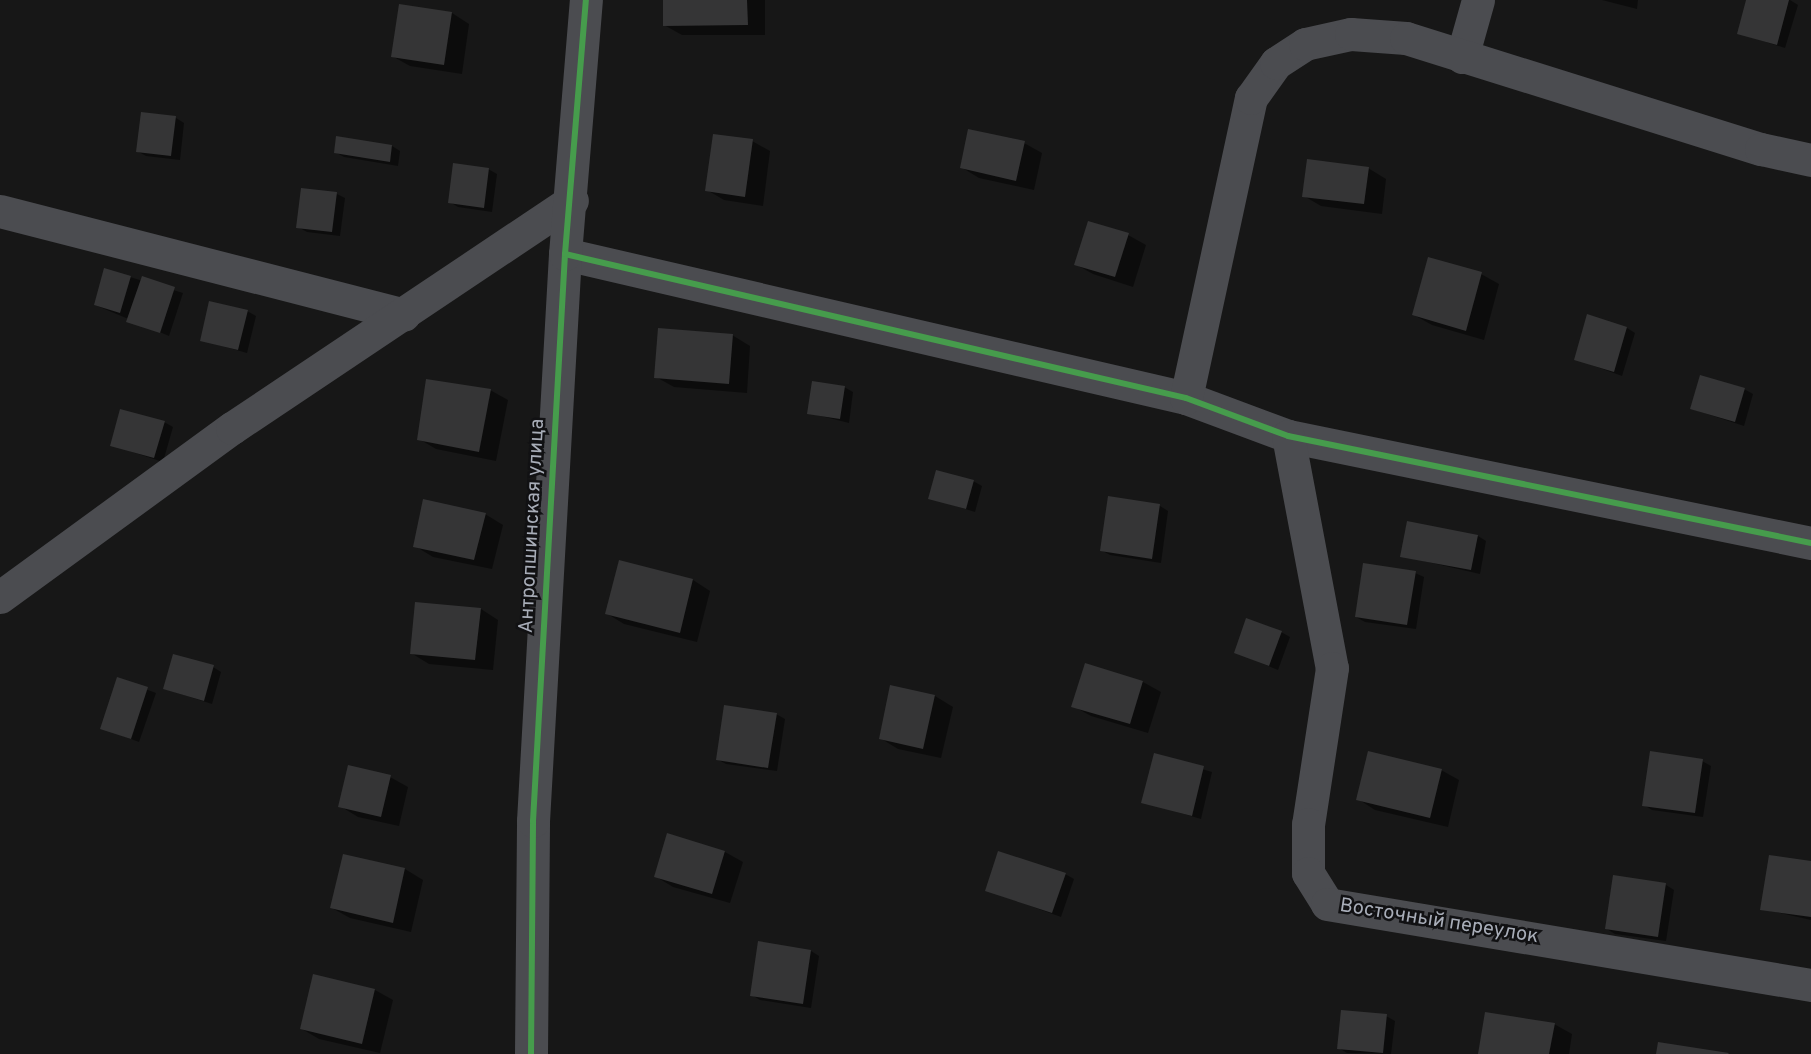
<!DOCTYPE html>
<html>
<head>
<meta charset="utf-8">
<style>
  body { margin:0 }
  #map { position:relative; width:1811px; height:1054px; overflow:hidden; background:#171717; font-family:Overpass,sans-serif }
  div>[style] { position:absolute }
  .shadow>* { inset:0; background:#0007 }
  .building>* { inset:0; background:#353536 }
  .minor>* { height:33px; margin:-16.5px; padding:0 16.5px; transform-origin:16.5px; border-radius:16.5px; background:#4b4c50 }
  .cycleway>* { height:6px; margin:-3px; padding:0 3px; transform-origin:3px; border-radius:3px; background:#469c4c }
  span { translate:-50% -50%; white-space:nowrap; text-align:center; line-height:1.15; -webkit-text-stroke:5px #111113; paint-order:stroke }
  .street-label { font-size:20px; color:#a8adb8 }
</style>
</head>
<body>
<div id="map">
  <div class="shadow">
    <i style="clip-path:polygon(664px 0,765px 0,765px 35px,682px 35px,664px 25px)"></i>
    <i style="clip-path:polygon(1602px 0,1638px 0,1637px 9px)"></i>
    <i style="clip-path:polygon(1747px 0,1790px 0,1798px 5px,1785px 48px,1738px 33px)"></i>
    <i style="clip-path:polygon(452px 13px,469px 24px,462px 74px,410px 66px,392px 56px)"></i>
    <i style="clip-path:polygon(176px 118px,184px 123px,180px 160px,146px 156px,137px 151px)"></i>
    <i style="clip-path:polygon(338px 137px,392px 146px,400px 151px,398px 166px,344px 157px,335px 152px)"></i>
    <i style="clip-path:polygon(752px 141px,770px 151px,763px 206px,724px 200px,707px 190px)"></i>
    <i style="clip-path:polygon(1024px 143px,1042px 153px,1034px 190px,979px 178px,961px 167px)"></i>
    <i style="clip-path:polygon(1368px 168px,1386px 179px,1382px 214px,1321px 206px,1304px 196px)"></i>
    <i style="clip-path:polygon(488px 169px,497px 174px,492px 212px,458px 207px,450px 202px)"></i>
    <i style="clip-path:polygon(337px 194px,345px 198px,340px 236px,307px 232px,298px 227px)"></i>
    <i style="clip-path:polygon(1128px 235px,1146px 245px,1133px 287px,1093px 274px,1075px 264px)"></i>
    <i style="clip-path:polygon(1481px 274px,1499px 284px,1484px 340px,1432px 325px,1414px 315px)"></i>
    <i style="clip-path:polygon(130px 277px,183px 293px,169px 336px,95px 305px)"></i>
    <i style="clip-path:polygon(247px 311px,256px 316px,247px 353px,201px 340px)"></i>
    <i style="clip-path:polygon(1627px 328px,1635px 333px,1622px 376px,1575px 359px)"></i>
    <i style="clip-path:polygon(732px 335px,750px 346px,747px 393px,674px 387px,656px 377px)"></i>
    <i style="clip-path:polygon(844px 387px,853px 392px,849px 423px,809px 413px)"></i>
    <i style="clip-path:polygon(1744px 389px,1753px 394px,1744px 426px,1692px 409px)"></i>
    <i style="clip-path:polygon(490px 390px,508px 400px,496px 461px,436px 449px,419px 439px)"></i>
    <i style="clip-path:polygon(164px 422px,173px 427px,163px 462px,111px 445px)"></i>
    <i style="clip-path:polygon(973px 481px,982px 486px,975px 512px,930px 498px)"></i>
    <i style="clip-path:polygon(1109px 498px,1160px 506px,1168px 511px,1161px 563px,1110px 555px,1101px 550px)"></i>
    <i style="clip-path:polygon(485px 514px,503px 525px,492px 569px,433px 557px,415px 546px)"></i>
    <i style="clip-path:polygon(1478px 536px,1486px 541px,1480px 574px,1402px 556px)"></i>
    <i style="clip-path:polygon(1415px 573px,1424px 577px,1416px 629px,1365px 622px,1356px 617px)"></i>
    <i style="clip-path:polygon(693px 580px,710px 591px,697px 642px,624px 624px,606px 613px)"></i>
    <i style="clip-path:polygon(481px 609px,498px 620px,493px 670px,429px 664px,411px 653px)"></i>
    <i style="clip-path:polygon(1281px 632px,1290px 637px,1278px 670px,1235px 652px)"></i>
    <i style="clip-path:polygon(1086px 665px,1143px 682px,1161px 692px,1148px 733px,1091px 716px,1073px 706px)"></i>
    <i style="clip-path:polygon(213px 667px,221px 672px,212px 704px,165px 689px)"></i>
    <i style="clip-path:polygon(118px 679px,156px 693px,139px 742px,102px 728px)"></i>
    <i style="clip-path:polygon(892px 687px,935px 696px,953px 707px,941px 758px,898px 749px,880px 738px)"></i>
    <i style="clip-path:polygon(776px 714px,785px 719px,777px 771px,726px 764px,717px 759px)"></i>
    <i style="clip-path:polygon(1155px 755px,1212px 772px,1201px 819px,1143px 802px)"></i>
    <i style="clip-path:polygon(1702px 761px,1711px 766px,1703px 817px,1652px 810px,1644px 805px)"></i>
    <i style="clip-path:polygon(1441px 770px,1459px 780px,1448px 827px,1375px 810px,1358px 799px)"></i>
    <i style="clip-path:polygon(390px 777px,408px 787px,399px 826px,358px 817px,340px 806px)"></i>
    <i style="clip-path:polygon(668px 835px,725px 852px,743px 862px,730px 903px,673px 887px,655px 876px)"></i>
    <i style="clip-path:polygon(344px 855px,405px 869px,423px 880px,411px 932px,350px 918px,332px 908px)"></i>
    <i style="clip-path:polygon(1811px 863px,1811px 920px,1762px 909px)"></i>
    <i style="clip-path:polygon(1065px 874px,1074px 879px,1061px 917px,986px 890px)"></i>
    <i style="clip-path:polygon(1666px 885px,1674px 890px,1666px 941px,1615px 934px,1607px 929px)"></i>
    <i style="clip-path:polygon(811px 951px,819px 956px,811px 1008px,760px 1000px,752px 995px)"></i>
    <i style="clip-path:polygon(314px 976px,375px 990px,393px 1000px,380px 1053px,319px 1039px,302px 1029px)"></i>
    <i style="clip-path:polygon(1386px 1016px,1395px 1021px,1391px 1054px,1347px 1053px,1339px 1048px)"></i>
    <i style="clip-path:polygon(1554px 1024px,1572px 1034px,1569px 1054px,1480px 1054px)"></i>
  </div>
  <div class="building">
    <i style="clip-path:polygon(663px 0,747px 0,748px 25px,663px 26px)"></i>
    <i style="clip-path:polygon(1746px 0,1789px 0,1777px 45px,1737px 34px)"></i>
    <i style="clip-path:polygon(399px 4px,452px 12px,444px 65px,391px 57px)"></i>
    <i style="clip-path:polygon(141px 112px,176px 116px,171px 156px,136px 152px)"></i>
    <i style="clip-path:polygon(968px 129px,1025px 141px,1016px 181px,960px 168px)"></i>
    <i style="clip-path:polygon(713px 134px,753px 139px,745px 197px,705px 191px)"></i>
    <i style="clip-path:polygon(336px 136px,392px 145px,390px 162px,334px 153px)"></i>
    <i style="clip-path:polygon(1307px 159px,1369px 167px,1364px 204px,1302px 197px)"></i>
    <i style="clip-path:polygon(453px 163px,489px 168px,484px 208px,448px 203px)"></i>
    <i style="clip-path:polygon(301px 188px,337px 192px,332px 232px,296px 228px)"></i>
    <i style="clip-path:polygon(1088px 221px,1129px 233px,1115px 277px,1074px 265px)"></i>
    <i style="clip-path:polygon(1428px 257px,1482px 272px,1466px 331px,1412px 315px)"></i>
    <i style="clip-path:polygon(104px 268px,131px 276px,120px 313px,94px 305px)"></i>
    <i style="clip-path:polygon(142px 276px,175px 287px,160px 333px,126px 322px)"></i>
    <i style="clip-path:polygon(209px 301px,248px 310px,238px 350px,200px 341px)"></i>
    <i style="clip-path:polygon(1587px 314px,1627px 327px,1614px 372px,1574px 360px)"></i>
    <i style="clip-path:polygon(658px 328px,733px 334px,729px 384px,654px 378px)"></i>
    <i style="clip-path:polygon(1700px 375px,1745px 388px,1735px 422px,1690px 409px)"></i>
    <i style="clip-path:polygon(426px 379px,491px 389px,479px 452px,417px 440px)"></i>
    <i style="clip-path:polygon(812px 381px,845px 386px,840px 419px,807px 414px)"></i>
    <i style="clip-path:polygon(120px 409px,165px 421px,154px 458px,110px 446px)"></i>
    <i style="clip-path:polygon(936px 470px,974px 480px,966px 509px,928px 499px)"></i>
    <i style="clip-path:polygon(1108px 496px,1160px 504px,1152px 559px,1100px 551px)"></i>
    <i style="clip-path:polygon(423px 499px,486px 513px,474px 560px,413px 547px)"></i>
    <i style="clip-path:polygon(1407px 521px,1478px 535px,1471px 570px,1400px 557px)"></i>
    <i style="clip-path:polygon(619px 560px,693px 579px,680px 633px,605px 614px)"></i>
    <i style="clip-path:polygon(1363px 563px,1416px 571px,1407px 625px,1355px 617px)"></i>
    <i style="clip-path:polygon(415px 602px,481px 608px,475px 660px,410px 654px)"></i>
    <i style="clip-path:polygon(1246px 618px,1282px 631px,1269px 666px,1234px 653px)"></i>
    <i style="clip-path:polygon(173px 654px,214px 665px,204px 701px,163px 689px)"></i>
    <i style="clip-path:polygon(1085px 663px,1143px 681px,1130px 724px,1071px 707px)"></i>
    <i style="clip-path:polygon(117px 677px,148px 687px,131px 739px,100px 729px)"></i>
    <i style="clip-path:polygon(890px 685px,935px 695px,923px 749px,879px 739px)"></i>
    <i style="clip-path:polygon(724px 705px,777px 713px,768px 768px,716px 760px)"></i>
    <i style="clip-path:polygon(1368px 751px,1442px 769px,1430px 818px,1356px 800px)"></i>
    <i style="clip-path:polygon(1650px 751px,1703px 759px,1695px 813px,1642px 806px)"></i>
    <i style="clip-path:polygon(1154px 753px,1204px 766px,1192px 816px,1141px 803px)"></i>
    <i style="clip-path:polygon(348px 765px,391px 775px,381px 817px,338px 807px)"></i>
    <i style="clip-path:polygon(667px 833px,725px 851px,712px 894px,654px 877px)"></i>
    <i style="clip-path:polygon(998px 851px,1066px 873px,1052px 913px,985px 891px)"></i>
    <i style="clip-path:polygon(343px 854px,405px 868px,393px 923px,330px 908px)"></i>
    <i style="clip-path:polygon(1769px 855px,1811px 861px,1811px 917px,1760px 910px)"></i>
    <i style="clip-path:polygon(1613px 875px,1666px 883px,1658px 937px,1605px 929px)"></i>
    <i style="clip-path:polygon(758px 941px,811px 950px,803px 1004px,750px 996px)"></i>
    <i style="clip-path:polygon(313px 974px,375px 989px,362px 1044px,300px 1029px)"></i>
    <i style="clip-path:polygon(1341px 1010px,1387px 1014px,1383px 1053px,1337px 1049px)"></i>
    <i style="clip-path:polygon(1485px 1012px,1555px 1023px,1549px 1054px,1478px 1054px)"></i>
    <i style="clip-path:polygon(1658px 1042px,1729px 1053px,1728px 1054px,1656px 1054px)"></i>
  </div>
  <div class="minor">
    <i style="left:1462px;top:57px;width:59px;rotate:-74.3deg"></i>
    <i style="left:0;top:211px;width:417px;rotate:14.4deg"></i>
    <i style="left:565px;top:254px;width:637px;rotate:13.06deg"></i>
    <i style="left:1186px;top:398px;width:109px;rotate:20.4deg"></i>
    <i style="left:1288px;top:436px;width:534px;rotate:11.56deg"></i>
    <i style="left:1186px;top:398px;width:307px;rotate:-77.8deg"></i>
    <i style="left:1251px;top:98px;width:43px;rotate:-54.5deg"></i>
    <i style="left:1276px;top:63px;width:35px;rotate:-33deg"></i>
    <i style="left:1305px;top:44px;width:47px;rotate:-12.3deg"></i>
    <i style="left:1351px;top:34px;width:55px;rotate:4.2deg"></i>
    <i style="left:1406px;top:38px;width:372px;rotate:17.4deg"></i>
    <i style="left:1761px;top:149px;width:51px;rotate:12.4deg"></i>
    <i style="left:1288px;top:436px;width:236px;rotate:79.3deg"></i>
    <i style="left:1332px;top:668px;width:158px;rotate:98.7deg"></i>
    <i style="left:1308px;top:824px;width:49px;rotate:90deg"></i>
    <i style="left:1308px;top:873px;width:36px;rotate:58deg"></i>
    <i style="left:1327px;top:904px;width:491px;rotate:9.5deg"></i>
    <i style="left:0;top:597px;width:287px;rotate:-36.1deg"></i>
    <i style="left:232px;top:428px;width:409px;rotate:-33.8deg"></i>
    <i style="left:531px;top:1054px;width:233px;rotate:-89.5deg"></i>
    <i style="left:533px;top:821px;width:568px;rotate:-86.77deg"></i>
    <i style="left:565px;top:254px;width:255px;rotate:-85.3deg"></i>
  </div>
  <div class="cycleway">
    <i style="left:565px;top:254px;width:637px;rotate:13.06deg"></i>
    <i style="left:1186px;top:398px;width:109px;rotate:20.4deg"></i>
    <i style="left:1288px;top:436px;width:534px;rotate:11.56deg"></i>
    <i style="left:531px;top:1054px;width:233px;rotate:-89.5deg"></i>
    <i style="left:533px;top:821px;width:568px;rotate:-86.77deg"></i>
    <i style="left:565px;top:254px;width:255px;rotate:-85.3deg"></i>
  </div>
  <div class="street-label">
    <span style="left:533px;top:526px;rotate:-87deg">Антропшинская улица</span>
    <span style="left:1439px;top:922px;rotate:9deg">Восточный переулок</span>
  </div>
</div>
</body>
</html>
